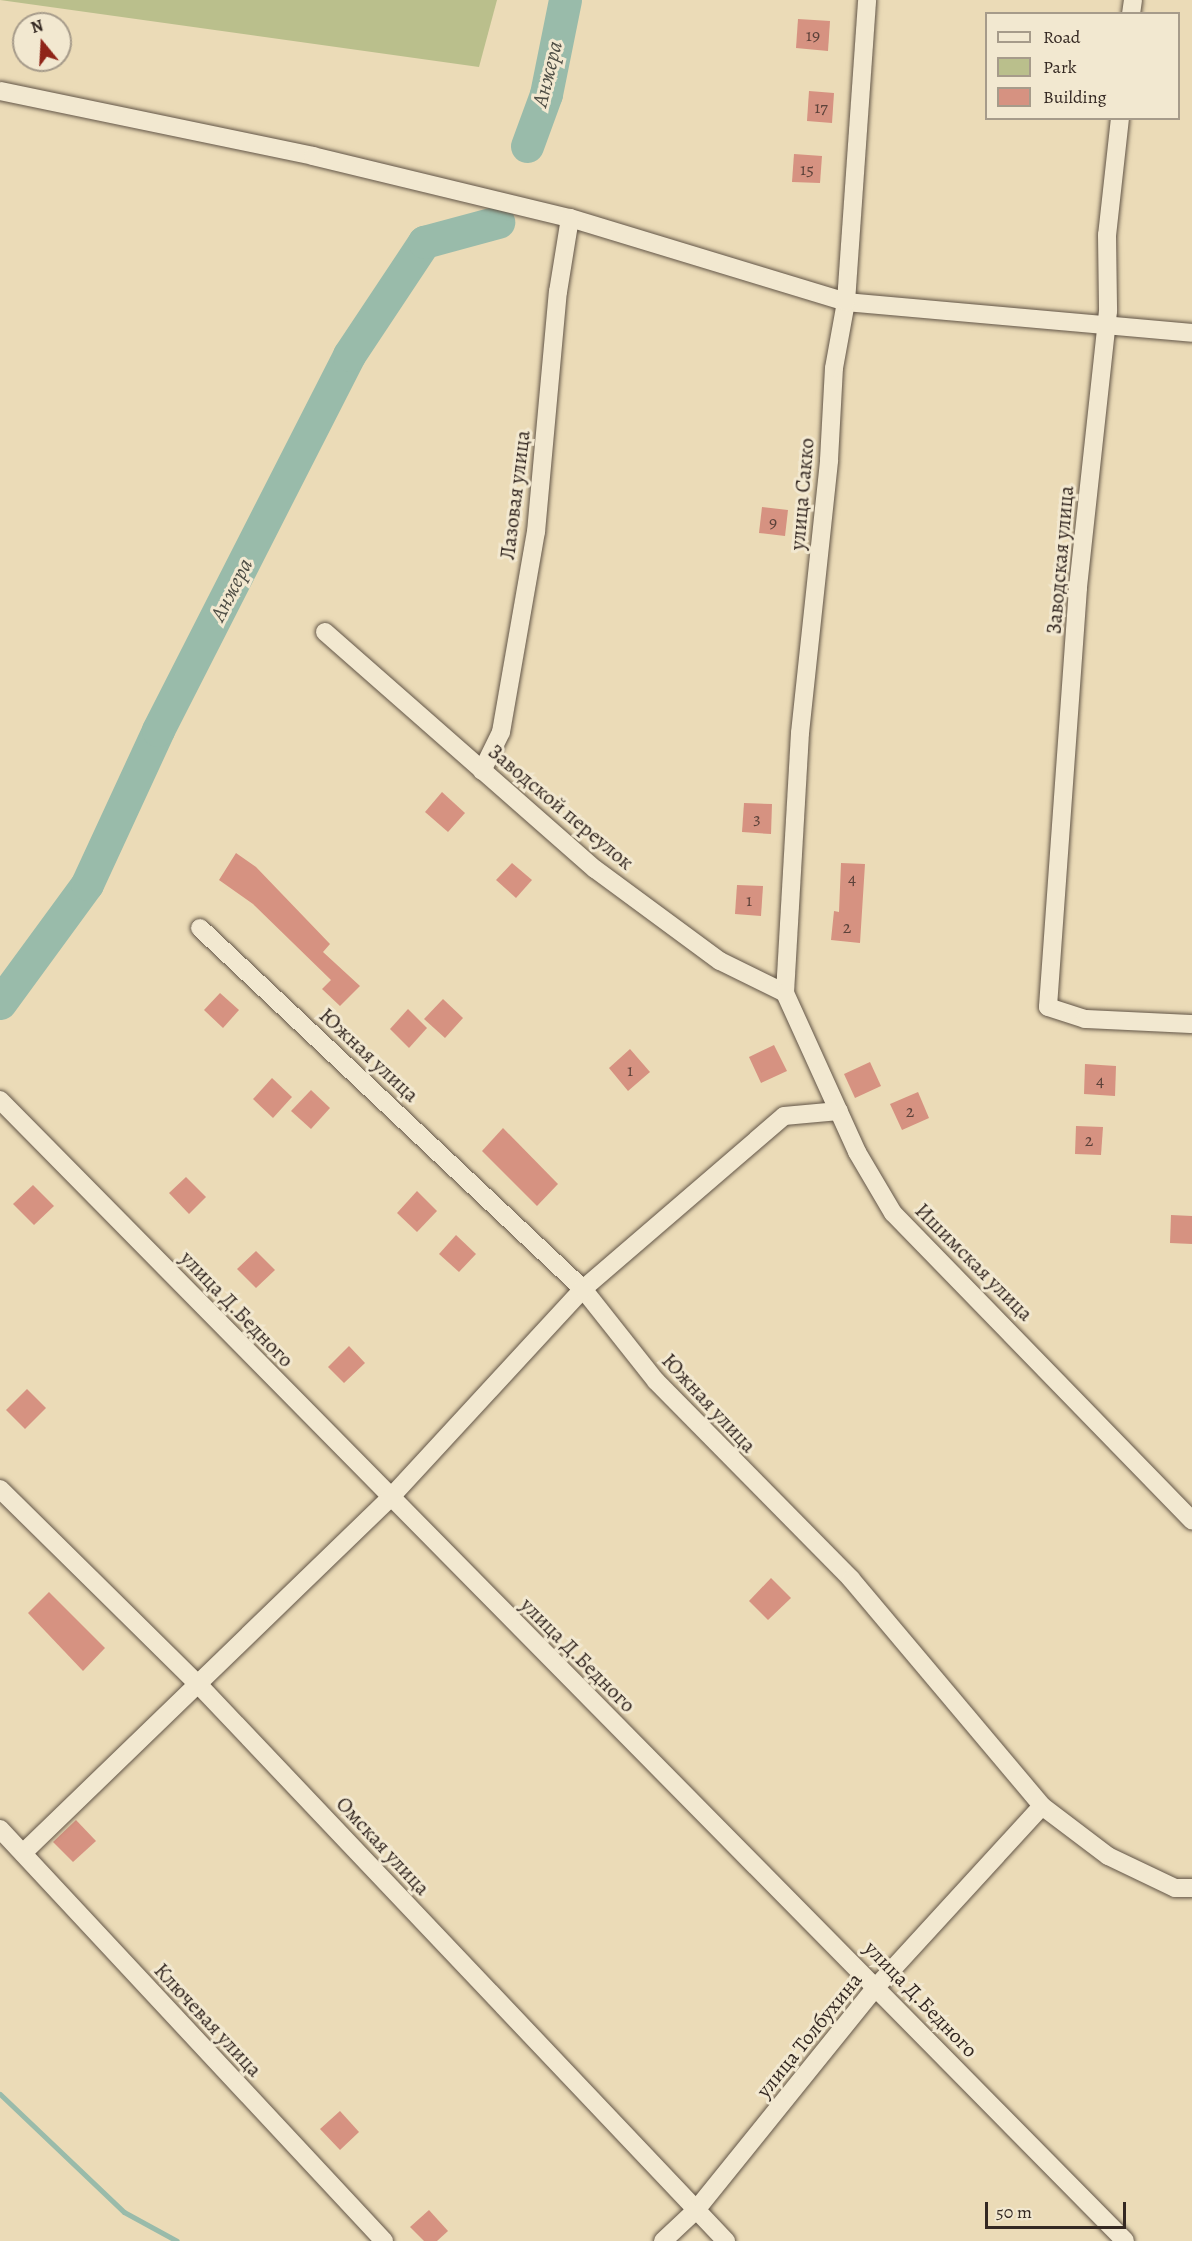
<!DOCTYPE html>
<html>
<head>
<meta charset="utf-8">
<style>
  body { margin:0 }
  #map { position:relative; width:1192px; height:2241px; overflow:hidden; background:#ebdbb7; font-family:Alegreya,serif }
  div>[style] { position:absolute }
  .green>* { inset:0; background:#babf8c }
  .stream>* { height:5px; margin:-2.5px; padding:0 2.5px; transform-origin:2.5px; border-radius:2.5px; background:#9ba }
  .river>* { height:33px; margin:-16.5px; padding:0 16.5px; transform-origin:16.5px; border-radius:16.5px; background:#9ba }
  .building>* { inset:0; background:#d69281 }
  .roads { filter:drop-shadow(0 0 2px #625547) drop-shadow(0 0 2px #625547) }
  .minor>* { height:18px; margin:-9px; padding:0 9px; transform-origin:9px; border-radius:9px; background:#f2e8d0 }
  span { translate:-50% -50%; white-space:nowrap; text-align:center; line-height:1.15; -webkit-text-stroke:6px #f2e8d0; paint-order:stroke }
  .number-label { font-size:18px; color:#5c423a }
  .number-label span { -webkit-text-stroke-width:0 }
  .street-label { font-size:21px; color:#342822 }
  .water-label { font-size:22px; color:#4d4d44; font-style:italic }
  .legend { position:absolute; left:985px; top:12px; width:195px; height:108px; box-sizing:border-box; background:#f2e8d0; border:2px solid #a69b8a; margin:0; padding:8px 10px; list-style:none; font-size:18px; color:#342822 }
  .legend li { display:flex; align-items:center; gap:12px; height:30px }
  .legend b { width:30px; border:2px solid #a69b8a }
  .north { position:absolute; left:12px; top:12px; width:60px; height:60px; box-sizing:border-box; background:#f2e8d0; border:2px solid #a69b8a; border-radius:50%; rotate:342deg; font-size:16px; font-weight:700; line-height:24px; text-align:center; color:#342822 }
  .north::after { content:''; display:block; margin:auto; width:21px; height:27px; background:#8f2418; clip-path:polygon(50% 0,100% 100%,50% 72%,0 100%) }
  .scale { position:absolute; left:985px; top:2202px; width:141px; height:27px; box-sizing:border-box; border:3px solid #342822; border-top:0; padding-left:8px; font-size:18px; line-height:21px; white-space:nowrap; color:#342822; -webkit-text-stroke:4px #f2e8d0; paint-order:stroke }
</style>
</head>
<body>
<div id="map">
  <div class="green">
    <i style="clip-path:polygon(0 0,497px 0,479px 67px)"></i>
  </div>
  <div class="stream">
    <i style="left:0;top:2094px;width:171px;rotate:43.6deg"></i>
    <i style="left:124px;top:2212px;width:60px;rotate:28.7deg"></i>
  </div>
  <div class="river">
    <i style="left:527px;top:146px;width:55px;rotate:-69.9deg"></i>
    <i style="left:546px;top:94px;width:96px;rotate:-78.6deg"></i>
    <i style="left:0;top:1003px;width:147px;rotate:-53.8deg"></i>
    <i style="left:87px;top:884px;width:170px;rotate:-65.2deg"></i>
    <i style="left:158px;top:730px;width:421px;rotate:-63deg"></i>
    <i style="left:349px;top:355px;width:136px;rotate:-56.4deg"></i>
    <i style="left:424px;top:242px;width:77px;rotate:-15.1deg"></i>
  </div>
  <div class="building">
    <i style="clip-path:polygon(798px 19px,830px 21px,828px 51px,796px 48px)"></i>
    <i style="clip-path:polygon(809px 91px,834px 93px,832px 123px,807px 121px)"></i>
    <i style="clip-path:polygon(794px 154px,822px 156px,820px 183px,792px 182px)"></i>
    <i style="clip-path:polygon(762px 507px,788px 510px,785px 536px,759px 533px)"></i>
    <i style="clip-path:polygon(442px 792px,465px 813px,448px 832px,425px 812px)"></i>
    <i style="clip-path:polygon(744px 803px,772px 804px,771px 834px,742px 832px)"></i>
    <i style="clip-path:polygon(236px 853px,256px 867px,330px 944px,323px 952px,360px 986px,340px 1006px,322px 989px,331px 980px,253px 904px,219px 880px)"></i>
    <i style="clip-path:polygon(512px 863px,532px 880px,516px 898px,496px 880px)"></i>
    <i style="clip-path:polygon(841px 863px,865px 864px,860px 943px,831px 940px,834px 911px,839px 912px)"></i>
    <i style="clip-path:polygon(737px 885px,763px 886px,761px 916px,735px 914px)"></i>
    <i style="clip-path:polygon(220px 993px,239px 1010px,223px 1028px,204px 1010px)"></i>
    <i style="clip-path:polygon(443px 999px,463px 1018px,445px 1038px,424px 1019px)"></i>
    <i style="clip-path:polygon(408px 1009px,427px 1028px,409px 1048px,390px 1029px)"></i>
    <i style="clip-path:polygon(774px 1045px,787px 1071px,761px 1083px,749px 1057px)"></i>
    <i style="clip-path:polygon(630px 1049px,650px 1072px,628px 1091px,609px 1068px)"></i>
    <i style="clip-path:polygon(870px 1062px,881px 1086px,855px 1098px,844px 1074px)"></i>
    <i style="clip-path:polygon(1085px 1064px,1116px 1066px,1115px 1096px,1084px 1094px)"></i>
    <i style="clip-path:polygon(272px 1078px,292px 1097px,273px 1118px,253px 1099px)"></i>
    <i style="clip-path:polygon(311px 1090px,330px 1108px,311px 1129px,291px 1111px)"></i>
    <i style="clip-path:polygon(918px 1092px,929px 1118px,902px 1130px,890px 1104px)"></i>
    <i style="clip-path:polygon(1076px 1126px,1103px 1127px,1101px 1155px,1075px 1154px)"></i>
    <i style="clip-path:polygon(503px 1128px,558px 1184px,537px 1206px,482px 1151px)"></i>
    <i style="clip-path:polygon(186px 1177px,206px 1197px,189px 1214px,169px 1193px)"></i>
    <i style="clip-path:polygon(33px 1185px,54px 1206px,34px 1225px,13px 1204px)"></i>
    <i style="clip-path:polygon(417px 1191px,437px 1211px,417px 1232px,397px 1213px)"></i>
    <i style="clip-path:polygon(1171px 1215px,1192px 1216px,1192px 1244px,1170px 1243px)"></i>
    <i style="clip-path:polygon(456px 1235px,476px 1254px,459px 1272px,439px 1254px)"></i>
    <i style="clip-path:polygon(256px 1251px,275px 1270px,256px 1288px,237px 1269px)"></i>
    <i style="clip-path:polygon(349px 1346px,365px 1363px,344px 1383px,328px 1367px)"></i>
    <i style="clip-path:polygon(27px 1389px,46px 1408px,25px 1429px,6px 1410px)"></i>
    <i style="clip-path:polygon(771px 1578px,791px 1598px,768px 1620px,749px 1601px)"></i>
    <i style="clip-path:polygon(49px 1592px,105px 1648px,83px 1671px,28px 1613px)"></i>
    <i style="clip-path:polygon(76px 1820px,96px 1841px,73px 1862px,53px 1842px)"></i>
    <i style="clip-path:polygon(340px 2111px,359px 2132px,340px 2150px,320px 2129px)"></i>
    <i style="clip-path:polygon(429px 2210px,448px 2231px,437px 2241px,424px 2241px,410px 2227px)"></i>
  </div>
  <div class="roads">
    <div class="minor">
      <i style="left:1131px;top:14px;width:14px;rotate:-82deg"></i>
      <i style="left:0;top:91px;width:320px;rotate:11.7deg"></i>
      <i style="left:313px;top:156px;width:264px;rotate:13.6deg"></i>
      <i style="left:570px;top:218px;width:288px;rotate:16.9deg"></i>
      <i style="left:846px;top:302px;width:347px;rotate:5.1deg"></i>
      <i style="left:1120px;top:118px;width:118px;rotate:96.3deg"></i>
      <i style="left:1107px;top:235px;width:76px;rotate:89.2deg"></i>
      <i style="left:1108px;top:311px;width:279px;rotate:96.2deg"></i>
      <i style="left:1078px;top:588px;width:420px;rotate:94.1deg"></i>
      <i style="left:1048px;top:1007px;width:39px;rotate:18deg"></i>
      <i style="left:1085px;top:1019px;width:107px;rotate:2.7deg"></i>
      <i style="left:325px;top:632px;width:359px;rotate:41.3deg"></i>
      <i style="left:595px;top:869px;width:155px;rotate:36.4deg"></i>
      <i style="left:720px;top:961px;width:72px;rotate:26.2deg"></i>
      <i style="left:482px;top:771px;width:43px;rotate:-64deg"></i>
      <i style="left:501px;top:732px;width:203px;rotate:-80.1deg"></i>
      <i style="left:536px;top:532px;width:241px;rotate:-84.8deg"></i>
      <i style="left:558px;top:292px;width:75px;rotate:-80.8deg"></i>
      <i style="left:200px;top:928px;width:526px;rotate:43.31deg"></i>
      <i style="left:583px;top:1289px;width:117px;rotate:51.6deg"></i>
      <i style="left:656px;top:1381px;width:278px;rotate:45.4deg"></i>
      <i style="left:851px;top:1579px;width:297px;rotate:49.9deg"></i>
      <i style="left:1042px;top:1806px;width:83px;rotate:37.1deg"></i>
      <i style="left:1108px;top:1856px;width:74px;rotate:25.5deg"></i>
      <i style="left:1175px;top:1888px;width:17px"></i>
      <i style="left:785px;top:993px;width:260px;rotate:-86.7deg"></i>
      <i style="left:800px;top:733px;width:275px;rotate:-83.9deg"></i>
      <i style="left:829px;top:460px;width:92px;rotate:-86.9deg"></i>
      <i style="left:834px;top:368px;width:67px;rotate:-79.7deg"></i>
      <i style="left:846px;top:302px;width:303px;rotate:-86deg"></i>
      <i style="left:785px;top:993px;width:175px;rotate:65.6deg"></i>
      <i style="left:857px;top:1152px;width:71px;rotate:59.5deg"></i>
      <i style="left:893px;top:1213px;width:429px;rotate:45.8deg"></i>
      <i style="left:0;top:1100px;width:1602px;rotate:45.4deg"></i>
      <i style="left:0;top:1489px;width:276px;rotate:44.6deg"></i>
      <i style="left:197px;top:1683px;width:769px;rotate:46.53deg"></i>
      <i style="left:0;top:1829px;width:563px;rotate:47.01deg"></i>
      <i style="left:23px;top:1853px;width:511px;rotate:-44.05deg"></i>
      <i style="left:390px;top:1498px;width:284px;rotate:-47.3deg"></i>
      <i style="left:583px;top:1289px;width:265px;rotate:-40.7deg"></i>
      <i style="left:784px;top:1116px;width:55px;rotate:-5.2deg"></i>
      <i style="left:663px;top:2241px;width:45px;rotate:-43.2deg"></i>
      <i style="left:696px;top:2210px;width:288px;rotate:-51.1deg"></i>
      <i style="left:877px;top:1986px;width:244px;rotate:-47.5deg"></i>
    </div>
  </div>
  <div class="number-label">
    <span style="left:813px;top:35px">19</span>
    <span style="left:821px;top:107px">17</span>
    <span style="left:807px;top:169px">15</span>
    <span style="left:773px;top:522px">9</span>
    <span style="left:757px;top:818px">3</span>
    <span style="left:852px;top:878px">4</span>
    <span style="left:749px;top:900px">1</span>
    <span style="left:847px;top:927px">2</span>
    <span style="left:630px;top:1070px">1</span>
    <span style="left:1100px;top:1080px">4</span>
    <span style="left:910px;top:1111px">2</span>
    <span style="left:1089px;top:1140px">2</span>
  </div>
  <div class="street-label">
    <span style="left:802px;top:494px;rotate:-85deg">улица Сакко</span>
    <span style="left:515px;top:495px;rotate:-83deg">Лазовая улица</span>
    <span style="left:1060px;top:560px;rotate:-85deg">Заводская улица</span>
    <span style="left:561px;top:807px;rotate:40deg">Заводской переулок</span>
    <span style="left:369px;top:1055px;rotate:43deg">Южная улица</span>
    <span style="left:974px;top:1262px;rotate:45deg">Ишимская улица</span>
    <span style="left:237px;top:1309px;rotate:46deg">улица Д.Бедного</span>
    <span style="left:709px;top:1403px;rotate:47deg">Южная улица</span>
    <span style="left:578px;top:1655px;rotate:45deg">улица Д.Бедного</span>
    <span style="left:383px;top:1846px;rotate:47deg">Омская улица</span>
    <span style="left:921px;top:1999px;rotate:46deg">улица Д.Бедного</span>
    <span style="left:208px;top:2020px;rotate:47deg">Ключевая улица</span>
    <span style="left:809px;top:2035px;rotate:-51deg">улица Толбухина</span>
  </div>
  <div class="water-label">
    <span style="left:548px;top:74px;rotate:-76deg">Анжера</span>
    <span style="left:232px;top:590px;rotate:-63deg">Анжера</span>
  </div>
  <ul class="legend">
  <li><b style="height:8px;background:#f2e8d0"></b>Road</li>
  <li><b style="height:16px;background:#babf8c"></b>Park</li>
  <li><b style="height:16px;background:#d69281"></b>Building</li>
  </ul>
  <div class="north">N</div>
  <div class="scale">50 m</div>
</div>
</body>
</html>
